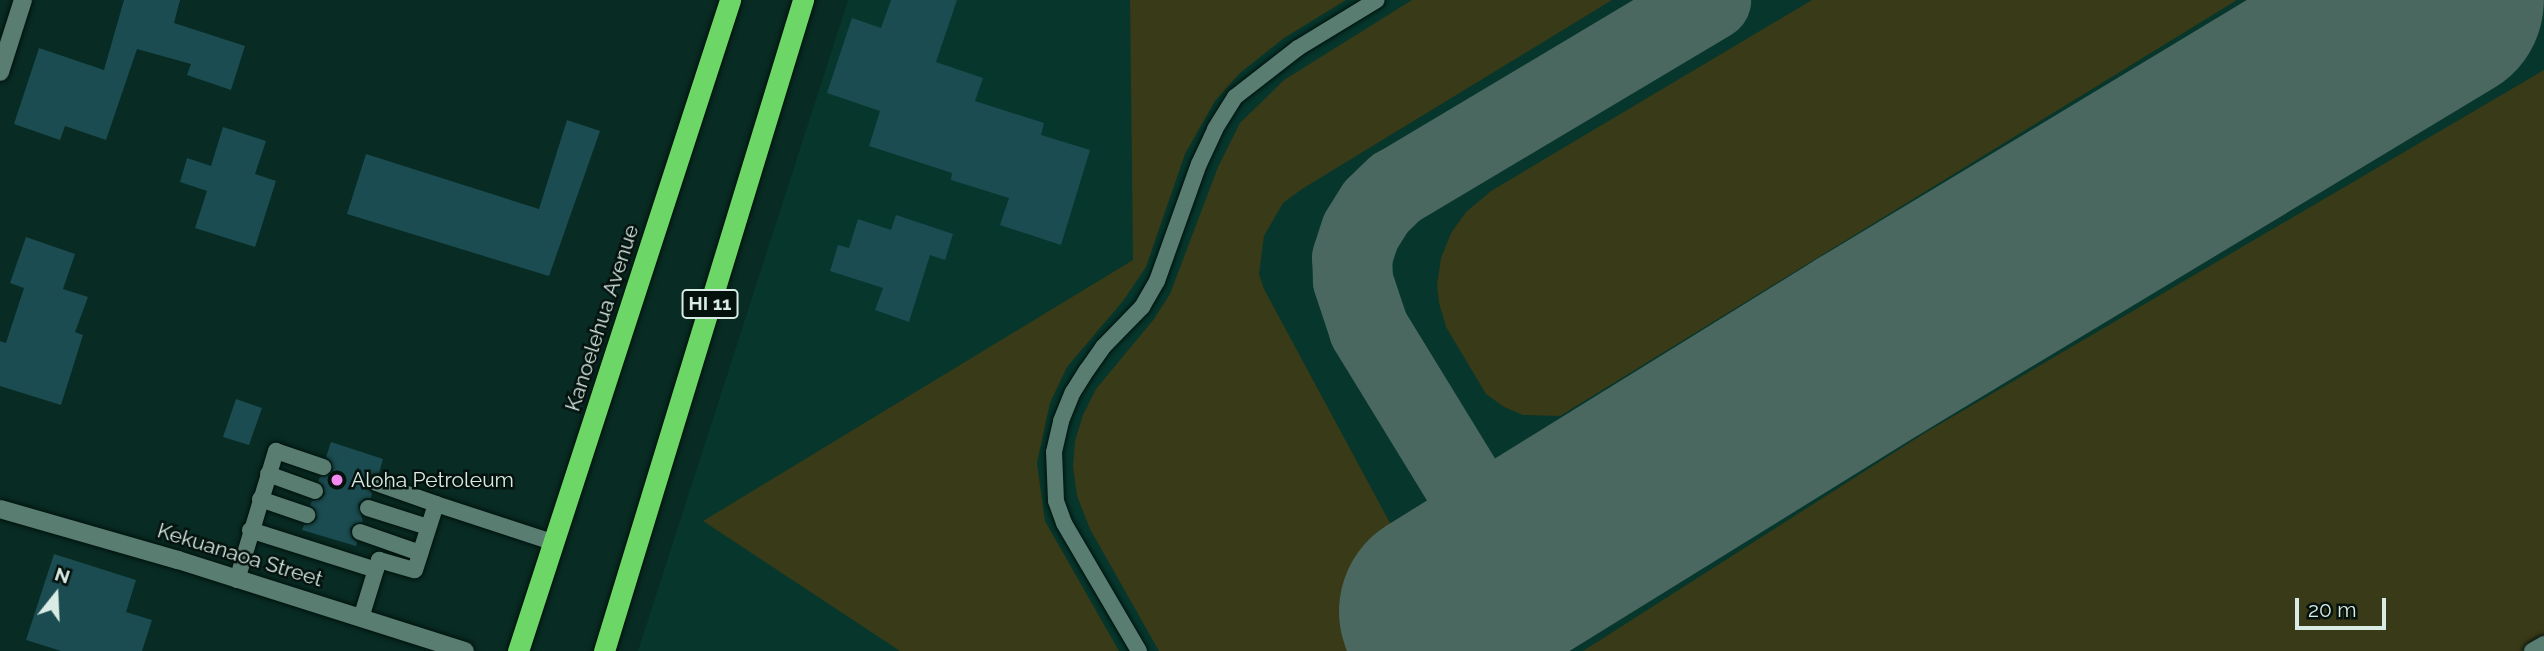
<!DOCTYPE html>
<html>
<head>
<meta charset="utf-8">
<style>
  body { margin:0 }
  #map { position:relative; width:2544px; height:651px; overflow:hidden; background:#082b23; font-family:Raleway,sans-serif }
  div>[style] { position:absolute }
  .built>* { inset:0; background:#06362c }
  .green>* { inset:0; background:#383a18 }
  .taxiway>* { height:80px; margin:-40px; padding:0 40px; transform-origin:40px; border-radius:40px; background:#4a6860 }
  .runway>* { height:203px; margin:-101.5px; padding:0 101.5px; transform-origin:101.5px; border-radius:101.5px; background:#4a6860 }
  .building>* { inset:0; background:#1b4c51 }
  .roads { filter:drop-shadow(0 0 2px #00120c) drop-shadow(0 0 2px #00120c) }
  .lane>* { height:16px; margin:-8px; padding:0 8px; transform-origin:8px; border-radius:8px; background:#5a7d72 }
  .street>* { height:18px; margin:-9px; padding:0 9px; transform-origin:9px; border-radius:9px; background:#5a7d72 }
  .secondary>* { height:18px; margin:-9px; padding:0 9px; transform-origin:9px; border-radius:9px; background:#5a7d72 }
  .highway>* { height:21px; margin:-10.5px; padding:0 10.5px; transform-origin:10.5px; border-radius:10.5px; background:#6cd667 }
  .dots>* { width:19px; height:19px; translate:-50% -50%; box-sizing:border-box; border:4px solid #04110d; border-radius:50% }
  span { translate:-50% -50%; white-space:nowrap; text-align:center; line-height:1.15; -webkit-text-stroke:5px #04110d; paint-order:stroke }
  .shield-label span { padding:2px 5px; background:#04110d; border:2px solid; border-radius:5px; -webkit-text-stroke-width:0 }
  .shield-label { font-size:19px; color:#d8ebe4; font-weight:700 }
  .street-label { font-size:21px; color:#d8ebe4 }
  .poi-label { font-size:21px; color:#d8ebe4 }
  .left { translate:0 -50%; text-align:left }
  .north { position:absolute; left:21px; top:560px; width:70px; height:70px; -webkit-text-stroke:5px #04110d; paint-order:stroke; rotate:18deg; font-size:19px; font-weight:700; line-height:28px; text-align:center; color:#d8ebe4 }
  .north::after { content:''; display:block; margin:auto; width:24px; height:32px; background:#d8ebe4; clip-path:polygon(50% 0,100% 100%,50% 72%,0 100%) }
  .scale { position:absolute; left:2295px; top:598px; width:91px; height:32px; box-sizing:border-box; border:4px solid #d8ebe4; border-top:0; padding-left:9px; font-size:21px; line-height:24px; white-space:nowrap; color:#d8ebe4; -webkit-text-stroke:5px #04110d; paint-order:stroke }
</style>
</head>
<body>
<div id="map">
  <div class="built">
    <i style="clip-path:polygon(848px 0,2544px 0,2544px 651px,638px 651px)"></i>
  </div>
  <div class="green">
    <i style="clip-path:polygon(1130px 0,1346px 0,1284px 38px,1240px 73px,1215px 101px,1185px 154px,1146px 267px,1123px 301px,1067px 367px,1050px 403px,1037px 463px,1045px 521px,1119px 651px,900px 651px,703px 521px,1133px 260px)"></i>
    <i style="clip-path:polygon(1412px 0,1612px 0,1302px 189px,1283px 203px,1264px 236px,1259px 274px,1264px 289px,1459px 651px,1159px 651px,1090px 529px,1077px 496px,1073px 467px,1075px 441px,1083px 415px,1096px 389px,1154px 319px,1170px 294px,1218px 167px,1240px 123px,1284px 80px)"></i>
    <i style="clip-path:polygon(1812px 0,2237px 0,1560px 416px,1523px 415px,1504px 407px,1486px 394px,1446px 327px,1439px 303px,1437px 285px,1441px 258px,1451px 233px,1466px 212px,1491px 191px)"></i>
    <i style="clip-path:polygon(2544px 70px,2544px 651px,1583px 651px,1923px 434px)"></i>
  </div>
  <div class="taxiway">
    <i style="left:1514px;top:566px;width:278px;rotate:-121.5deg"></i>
    <i style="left:1369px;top:329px;width:51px;rotate:-108.4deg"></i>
    <i style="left:1353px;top:281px;width:23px;rotate:-92deg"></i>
    <i style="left:1352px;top:258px;width:28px;rotate:-72deg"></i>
    <i style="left:1361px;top:231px;width:28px;rotate:-58deg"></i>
    <i style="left:1376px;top:207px;width:28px;rotate:-44deg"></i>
    <i style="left:1396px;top:188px;width:367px;rotate:-30.8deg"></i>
  </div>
  <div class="runway">
    <i style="left:1440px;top:611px;width:503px;rotate:-31.76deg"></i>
    <i style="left:1868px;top:346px;width:670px;rotate:-31.08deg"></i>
  </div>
  <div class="building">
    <i style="clip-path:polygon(124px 0,180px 0,174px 23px,245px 46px,231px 90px,187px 75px,191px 64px,137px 49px,106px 140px,65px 126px,60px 140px,14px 124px,39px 48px,104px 70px)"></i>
    <i style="clip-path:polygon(891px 0,957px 0,936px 62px,983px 78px,975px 101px,1044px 123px,1041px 135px,1090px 150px,1061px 245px,1000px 225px,1009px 198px,951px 180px,952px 173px,869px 146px,880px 111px,827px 93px,852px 18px,881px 28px)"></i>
    <i style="clip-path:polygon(567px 120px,600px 131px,549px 276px,347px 214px,366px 154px,539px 209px)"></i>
    <i style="clip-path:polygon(223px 127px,266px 141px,255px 174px,276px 181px,255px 247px,195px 228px,207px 191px,180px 182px,187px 158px,211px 166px)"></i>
    <i style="clip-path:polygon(896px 215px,953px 234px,945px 260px,930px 255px,909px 322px,875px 310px,883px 288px,830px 271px,838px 245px,849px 248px,858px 219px,891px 230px)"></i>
    <i style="clip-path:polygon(26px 237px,75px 254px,63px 289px,88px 297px,75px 332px,83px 335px,61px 405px,0 386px,0 341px,6px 343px,24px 288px,10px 283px)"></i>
    <i style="clip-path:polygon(236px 399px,262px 408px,249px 445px,223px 437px)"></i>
    <i style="clip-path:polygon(331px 442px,383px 459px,379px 473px,370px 475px,366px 480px,368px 489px,372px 493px,371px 498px,365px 498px,358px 504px,363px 522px,354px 524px,350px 529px,352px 538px,357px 542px,356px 546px,302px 530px,304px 525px,313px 523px,317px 518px,315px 509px,310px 505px,312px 501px,321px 499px,325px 494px,323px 485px,318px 481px,320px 477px,329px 475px,333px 470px,331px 461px,326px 457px)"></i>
    <i style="clip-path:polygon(54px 554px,136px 580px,126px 612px,152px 620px,142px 651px,61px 651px,26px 640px)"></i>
  </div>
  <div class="roads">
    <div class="lane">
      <i style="left:268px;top:474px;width:50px;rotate:19.9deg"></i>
      <i style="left:376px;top:483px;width:64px;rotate:19.3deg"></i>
      <i style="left:260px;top:499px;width:50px;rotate:18.8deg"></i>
      <i style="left:368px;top:508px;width:63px;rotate:17.6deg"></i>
      <i style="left:250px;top:530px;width:132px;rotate:17.6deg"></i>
      <i style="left:360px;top:532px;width:64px;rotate:19.3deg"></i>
      <i style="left:237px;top:580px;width:135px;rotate:-73.2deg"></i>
      <i style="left:276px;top:451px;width:50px;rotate:18.8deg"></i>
      <i style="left:361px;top:618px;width:61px;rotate:-72.8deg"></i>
      <i style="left:379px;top:560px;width:37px;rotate:16deg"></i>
      <i style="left:415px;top:570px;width:69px;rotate:-72.3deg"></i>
      <i style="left:436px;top:504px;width:125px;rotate:18.1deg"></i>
      <i style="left:1139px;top:651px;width:148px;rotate:-120.4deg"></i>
      <i style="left:1064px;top:523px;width:23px;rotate:-110deg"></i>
      <i style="left:1056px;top:501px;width:49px;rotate:-92.3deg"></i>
      <i style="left:1054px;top:452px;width:32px;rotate:-77deg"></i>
      <i style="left:1061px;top:421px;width:31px;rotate:-68deg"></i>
      <i style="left:1073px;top:392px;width:26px;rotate:-58deg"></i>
      <i style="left:1087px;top:370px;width:28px;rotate:-55deg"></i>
      <i style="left:1103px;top:347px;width:56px;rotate:-45.7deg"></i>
      <i style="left:1142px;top:307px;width:30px;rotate:-60deg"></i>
      <i style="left:1157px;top:281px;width:124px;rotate:-70.3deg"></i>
      <i style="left:1199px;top:164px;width:38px;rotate:-65deg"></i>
      <i style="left:1215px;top:129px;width:38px;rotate:-58deg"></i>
      <i style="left:1235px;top:97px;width:80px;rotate:-37.9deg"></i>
      <i style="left:1298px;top:48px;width:92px;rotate:-31.3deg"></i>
      <i style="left:2532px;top:651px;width:14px;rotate:-30deg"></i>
    </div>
    <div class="street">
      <i style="left:0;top:72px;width:76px;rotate:-72.3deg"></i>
    </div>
    <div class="secondary">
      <i style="left:0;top:509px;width:185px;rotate:16deg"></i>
      <i style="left:178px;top:560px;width:301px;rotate:17.6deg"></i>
    </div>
    <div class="highway">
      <i style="left:518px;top:651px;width:685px;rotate:-71.96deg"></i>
      <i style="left:604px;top:651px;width:681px;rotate:-73deg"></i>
    </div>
  </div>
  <div class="dots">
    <i style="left:337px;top:480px;background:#f389f1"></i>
  </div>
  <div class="shield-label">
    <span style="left:710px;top:304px">HI 11</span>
  </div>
  <div class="street-label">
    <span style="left:602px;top:318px;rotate:-72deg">Kanoelehua Avenue</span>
    <span style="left:240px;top:555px;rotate:17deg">Kekuanaoa Street</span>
  </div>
  <div class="poi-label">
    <span class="left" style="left:351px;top:480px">Aloha Petroleum</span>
  </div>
  <div class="north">N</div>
  <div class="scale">20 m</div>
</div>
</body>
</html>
